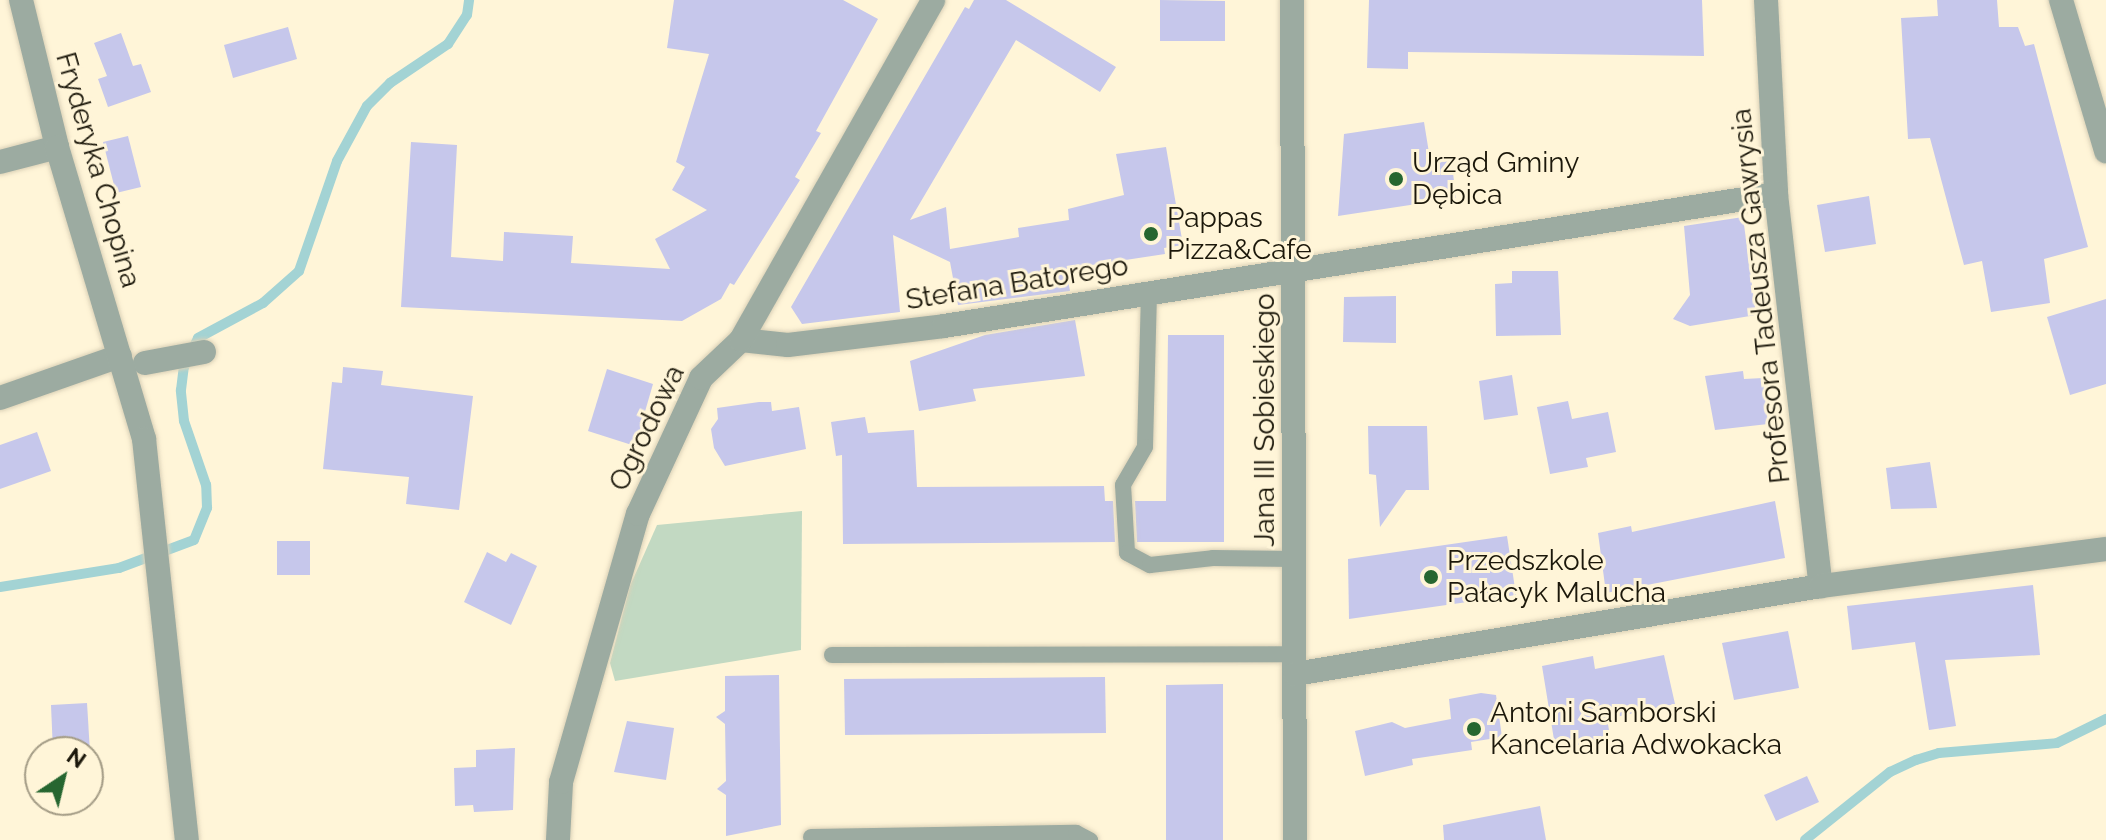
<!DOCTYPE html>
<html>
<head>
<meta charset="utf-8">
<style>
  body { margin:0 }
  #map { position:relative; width:2106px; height:840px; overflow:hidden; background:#fff5d8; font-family:Raleway,sans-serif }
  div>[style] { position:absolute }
  .green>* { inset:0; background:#c2d9c2 }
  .stream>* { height:10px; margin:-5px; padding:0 5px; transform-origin:5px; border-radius:5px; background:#a3d3d4 }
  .building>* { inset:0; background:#c6c7eb }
  .roads { filter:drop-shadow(0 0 2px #dbd1b7) drop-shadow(0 0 2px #dbd1b7) }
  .service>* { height:16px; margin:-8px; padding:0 8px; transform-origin:8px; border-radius:8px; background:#9caba1 }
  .pedestrian>* { height:24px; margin:-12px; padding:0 12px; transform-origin:12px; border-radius:12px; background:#9caba1 }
  .minor>* { height:24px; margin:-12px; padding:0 12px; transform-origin:12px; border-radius:12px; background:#9caba1 }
  .tertiary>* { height:24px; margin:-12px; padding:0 12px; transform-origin:12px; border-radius:12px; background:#9caba1 }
  .dots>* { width:22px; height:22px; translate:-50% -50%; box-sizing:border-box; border:4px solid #fff5d8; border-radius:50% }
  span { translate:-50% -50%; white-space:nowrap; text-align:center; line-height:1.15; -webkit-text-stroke:6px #fff5d8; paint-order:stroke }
  .poi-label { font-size:28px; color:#1b170a }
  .left { translate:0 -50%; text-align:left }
  .street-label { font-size:28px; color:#1b170a }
  .north { position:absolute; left:24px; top:736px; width:80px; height:80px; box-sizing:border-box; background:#fff5d8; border:2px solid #a49c86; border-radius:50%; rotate:35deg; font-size:22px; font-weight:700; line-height:32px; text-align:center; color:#1b170a }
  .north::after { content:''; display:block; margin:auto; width:28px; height:36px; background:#266630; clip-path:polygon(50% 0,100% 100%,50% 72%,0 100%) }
</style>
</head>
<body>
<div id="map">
  <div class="green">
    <i style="clip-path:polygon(802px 511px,801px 650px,615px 681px,610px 663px,630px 586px,657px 525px)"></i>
  </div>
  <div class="stream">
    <i style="left:0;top:587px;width:121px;rotate:-9.1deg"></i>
    <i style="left:119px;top:568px;width:80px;rotate:-20.5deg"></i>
    <i style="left:194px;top:540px;width:35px;rotate:-68deg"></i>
    <i style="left:207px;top:508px;width:23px;rotate:-92deg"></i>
    <i style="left:206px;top:485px;width:68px;rotate:-109deg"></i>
    <i style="left:184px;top:421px;width:31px;rotate:-96deg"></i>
    <i style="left:181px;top:390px;width:23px;rotate:-83deg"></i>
    <i style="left:184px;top:367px;width:32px;rotate:-64deg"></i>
    <i style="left:198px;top:338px;width:74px;rotate:-28.3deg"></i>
    <i style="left:263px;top:303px;width:48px;rotate:-41.6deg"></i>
    <i style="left:299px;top:271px;width:116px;rotate:-70.9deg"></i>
    <i style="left:337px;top:161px;width:63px;rotate:-61.4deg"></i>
    <i style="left:367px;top:106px;width:33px;rotate:-45deg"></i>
    <i style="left:390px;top:83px;width:70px;rotate:-33.9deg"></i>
    <i style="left:448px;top:44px;width:35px;rotate:-57deg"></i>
    <i style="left:467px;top:15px;width:15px;rotate:-82deg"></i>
    <i style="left:1805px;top:840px;width:109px;rotate:-38.7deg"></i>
    <i style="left:1890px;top:772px;width:29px;rotate:-25deg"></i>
    <i style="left:1916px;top:760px;width:24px;rotate:-17deg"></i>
    <i style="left:1939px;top:753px;width:118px;rotate:-4.8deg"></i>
    <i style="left:2057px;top:743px;width:55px;rotate:-26.1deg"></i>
  </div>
  <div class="building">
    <i style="clip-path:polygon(674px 0,843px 0,878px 19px,816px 131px,821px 133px,795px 177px,800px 180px,734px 285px,730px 283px,721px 299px,682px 321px,401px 307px,411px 142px,457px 145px,451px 257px,503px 261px,504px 232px,573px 236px,571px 263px,670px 269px,655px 239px,707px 210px,672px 190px,685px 167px,676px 162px,709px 54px,667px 48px)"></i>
    <i style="clip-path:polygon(974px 0,1006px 0,1116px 67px,1100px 92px,1016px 40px,910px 220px,946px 207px,950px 249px,1019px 237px,1018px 228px,1069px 220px,1068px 209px,1124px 195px,1116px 154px,1166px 147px,1183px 245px,1164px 248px,1165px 254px,1066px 269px,1070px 291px,958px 305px,950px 262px,893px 235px,900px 312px,802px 324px,791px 307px,965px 7px,969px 9px)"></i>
    <i style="clip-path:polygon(1160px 0,1225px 1px,1225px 41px,1160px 41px)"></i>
    <i style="clip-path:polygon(1369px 0,1702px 0,1704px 56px,1408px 52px,1408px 69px,1367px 68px)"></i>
    <i style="clip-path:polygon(1937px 0,1997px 0,1999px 27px,2018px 27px,2025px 46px,2034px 44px,2088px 247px,2044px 259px,2050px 303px,1991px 312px,1982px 261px,1964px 265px,1930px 138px,1908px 139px,1901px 18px,1938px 16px)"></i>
    <i style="clip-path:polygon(288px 27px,297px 59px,233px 78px,224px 45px)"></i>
    <i style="clip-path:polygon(121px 33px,133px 66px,141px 64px,151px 92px,108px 107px,98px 79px,107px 76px,94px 43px)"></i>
    <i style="clip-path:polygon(1424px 122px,1430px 159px,1451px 156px,1456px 198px,1338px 216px,1344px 134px)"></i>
    <i style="clip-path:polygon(128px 136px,141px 187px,116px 193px,103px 142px)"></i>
    <i style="clip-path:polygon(1869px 196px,1876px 244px,1825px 252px,1817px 205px)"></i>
    <i style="clip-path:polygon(1743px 217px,1756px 315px,1690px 326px,1673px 319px,1690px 295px,1684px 226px)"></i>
    <i style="clip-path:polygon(1512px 271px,1558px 271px,1561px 335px,1496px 336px,1495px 284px,1512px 283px)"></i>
    <i style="clip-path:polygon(1396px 296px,1396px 343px,1343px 342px,1344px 297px)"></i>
    <i style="clip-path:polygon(2106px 299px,2106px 384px,2070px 395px,2047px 317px)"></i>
    <i style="clip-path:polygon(1075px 320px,1085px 376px,973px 389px,976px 401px,919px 411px,910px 361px,985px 335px)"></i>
    <i style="clip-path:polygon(1168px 335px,1224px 335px,1224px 542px,1137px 542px,1135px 501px,1166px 501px)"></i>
    <i style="clip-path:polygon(343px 367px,383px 371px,381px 385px,473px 396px,459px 510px,406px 504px,409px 477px,323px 469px,332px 382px,342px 383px)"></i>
    <i style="clip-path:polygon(607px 369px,653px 384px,635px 446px,588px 431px)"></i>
    <i style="clip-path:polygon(1743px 371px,1744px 379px,1763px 378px,1768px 424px,1715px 430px,1705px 376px)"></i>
    <i style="clip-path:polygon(1512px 375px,1518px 415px,1484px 420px,1479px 381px)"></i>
    <i style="clip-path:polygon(1568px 401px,1572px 419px,1608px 412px,1616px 452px,1586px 458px,1588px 467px,1550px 474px,1537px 407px)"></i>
    <i style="clip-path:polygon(759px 402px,771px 402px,772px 411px,799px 407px,806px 449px,725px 466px,714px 448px,711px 429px,718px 419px,717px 408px)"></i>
    <i style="clip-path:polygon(865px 417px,868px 433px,914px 430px,917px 487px,1104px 486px,1105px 501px,1113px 501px,1115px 542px,843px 544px,842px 455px,836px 456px,831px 422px)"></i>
    <i style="clip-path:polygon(1368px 426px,1427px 426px,1429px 490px,1406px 490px,1380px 527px,1376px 475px,1369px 474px)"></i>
    <i style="clip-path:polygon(37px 432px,51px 471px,0 489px,0 445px)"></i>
    <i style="clip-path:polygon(1930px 462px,1937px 508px,1891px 509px,1886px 468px)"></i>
    <i style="clip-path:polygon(1775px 501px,1785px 558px,1606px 593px,1598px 533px,1631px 526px,1632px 532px)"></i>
    <i style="clip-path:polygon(1507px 536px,1516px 595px,1349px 619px,1348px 559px)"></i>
    <i style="clip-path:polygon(277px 541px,310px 541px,310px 575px,277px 575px)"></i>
    <i style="clip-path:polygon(487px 552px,506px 562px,511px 553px,537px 566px,511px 625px,464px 602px)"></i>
    <i style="clip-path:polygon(2033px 585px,2040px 655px,1945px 660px,1956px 726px,1929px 730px,1915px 642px,1852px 650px,1847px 606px)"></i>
    <i style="clip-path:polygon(1788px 631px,1799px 688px,1734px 700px,1722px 643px)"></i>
    <i style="clip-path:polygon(1664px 655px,1675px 704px,1607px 719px,1611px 741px,1556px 752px,1542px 666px,1593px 656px,1595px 669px)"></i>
    <i style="clip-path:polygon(779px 675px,781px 825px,726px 836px,726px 795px,717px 789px,726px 781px,725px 724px,716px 717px,725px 711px,725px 676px)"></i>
    <i style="clip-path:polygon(1105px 677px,1106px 733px,845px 735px,844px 679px)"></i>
    <i style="clip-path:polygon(1223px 684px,1223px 840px,1166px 840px,1166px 685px)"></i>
    <i style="clip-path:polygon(1481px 693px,1496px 695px,1502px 737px,1471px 742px,1472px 750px,1412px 759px,1413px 765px,1365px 776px,1355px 731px,1392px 722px,1405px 728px,1451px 719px,1449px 699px)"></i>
    <i style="clip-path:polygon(87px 703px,90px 752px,53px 752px,51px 705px)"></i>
    <i style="clip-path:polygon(627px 721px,674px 728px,666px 780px,614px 772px)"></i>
    <i style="clip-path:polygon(515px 748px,513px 810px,474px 812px,473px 805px,455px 806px,454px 768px,476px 767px,476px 750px)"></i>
    <i style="clip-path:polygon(1807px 776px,1819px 802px,1776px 821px,1764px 795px)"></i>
    <i style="clip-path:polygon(1540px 806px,1546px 840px,1444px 840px,1443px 825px)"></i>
  </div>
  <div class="roads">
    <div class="service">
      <i style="left:1149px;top:293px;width:154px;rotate:91.5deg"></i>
      <i style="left:1145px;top:447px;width:44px;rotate:120.1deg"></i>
      <i style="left:1123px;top:485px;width:68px;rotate:86.6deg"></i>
      <i style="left:1127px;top:553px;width:26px;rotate:28deg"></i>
      <i style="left:1150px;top:565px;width:63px;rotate:-6.3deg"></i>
      <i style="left:1213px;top:558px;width:82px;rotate:0.7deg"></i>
      <i style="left:832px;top:655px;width:463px;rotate:-0.1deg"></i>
      <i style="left:811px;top:837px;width:265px;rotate:-0.9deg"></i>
      <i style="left:1076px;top:833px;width:16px;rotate:27deg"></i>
    </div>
    <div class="pedestrian">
      <i style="left:145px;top:363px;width:60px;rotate:-10.6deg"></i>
    </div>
    <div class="minor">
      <i style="left:1292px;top:0;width:840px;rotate:89.8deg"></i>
      <i style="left:1766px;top:0;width:194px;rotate:87deg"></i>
      <i style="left:1776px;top:194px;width:395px;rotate:83.5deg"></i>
      <i style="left:2061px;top:0;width:158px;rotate:73.4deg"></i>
      <i style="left:0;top:162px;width:59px;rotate:-14.7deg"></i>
      <i style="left:741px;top:340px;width:47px;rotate:6.1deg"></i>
      <i style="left:788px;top:345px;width:157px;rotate:-6.9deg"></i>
      <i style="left:944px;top:326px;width:842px;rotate:-9.02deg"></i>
      <i style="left:0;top:398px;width:127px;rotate:-19.3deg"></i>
      <i style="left:1295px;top:674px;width:533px;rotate:-9.5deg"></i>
      <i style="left:1821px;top:586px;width:287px;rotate:-7.4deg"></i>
      <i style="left:558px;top:840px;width:58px;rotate:-87deg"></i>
      <i style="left:561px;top:782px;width:279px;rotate:-74deg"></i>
      <i style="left:638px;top:514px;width:150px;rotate:-65.1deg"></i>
      <i style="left:701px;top:378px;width:55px;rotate:-43.5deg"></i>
      <i style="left:741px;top:340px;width:390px;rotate:-60.5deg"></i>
    </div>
    <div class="tertiary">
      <i style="left:21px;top:0;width:151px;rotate:76.2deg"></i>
      <i style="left:57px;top:147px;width:305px;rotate:73.4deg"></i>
      <i style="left:144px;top:439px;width:403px;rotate:83.9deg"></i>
    </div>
  </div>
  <div class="dots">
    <i style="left:1396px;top:179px;background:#266630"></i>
    <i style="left:1151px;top:234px;background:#266630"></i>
    <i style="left:1431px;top:577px;background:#266630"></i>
    <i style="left:1474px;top:729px;background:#266630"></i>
  </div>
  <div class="poi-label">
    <span class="left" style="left:1412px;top:179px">Urząd Gminy<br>Dębica</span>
    <span class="left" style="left:1167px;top:234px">Pappas<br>Pizza&amp;Cafe</span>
    <span class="left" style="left:1447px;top:577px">Przedszkole<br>Pałacyk Malucha</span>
    <span class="left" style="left:1490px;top:729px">Antoni Samborski<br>Kancelaria Adwokacka</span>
  </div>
  <div class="street-label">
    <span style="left:98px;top:170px;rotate:74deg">Fryderyka Chopina</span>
    <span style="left:1017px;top:283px;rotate:-9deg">Stefana Batorego</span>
    <span style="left:1761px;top:296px;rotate:-96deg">Profesora Tadeusza Gawrysia</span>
    <span style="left:1265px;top:420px;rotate:-90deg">Jana III Sobieskiego</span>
    <span style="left:647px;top:428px;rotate:-64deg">Ogrodowa</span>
  </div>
  <div class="north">N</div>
</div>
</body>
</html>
